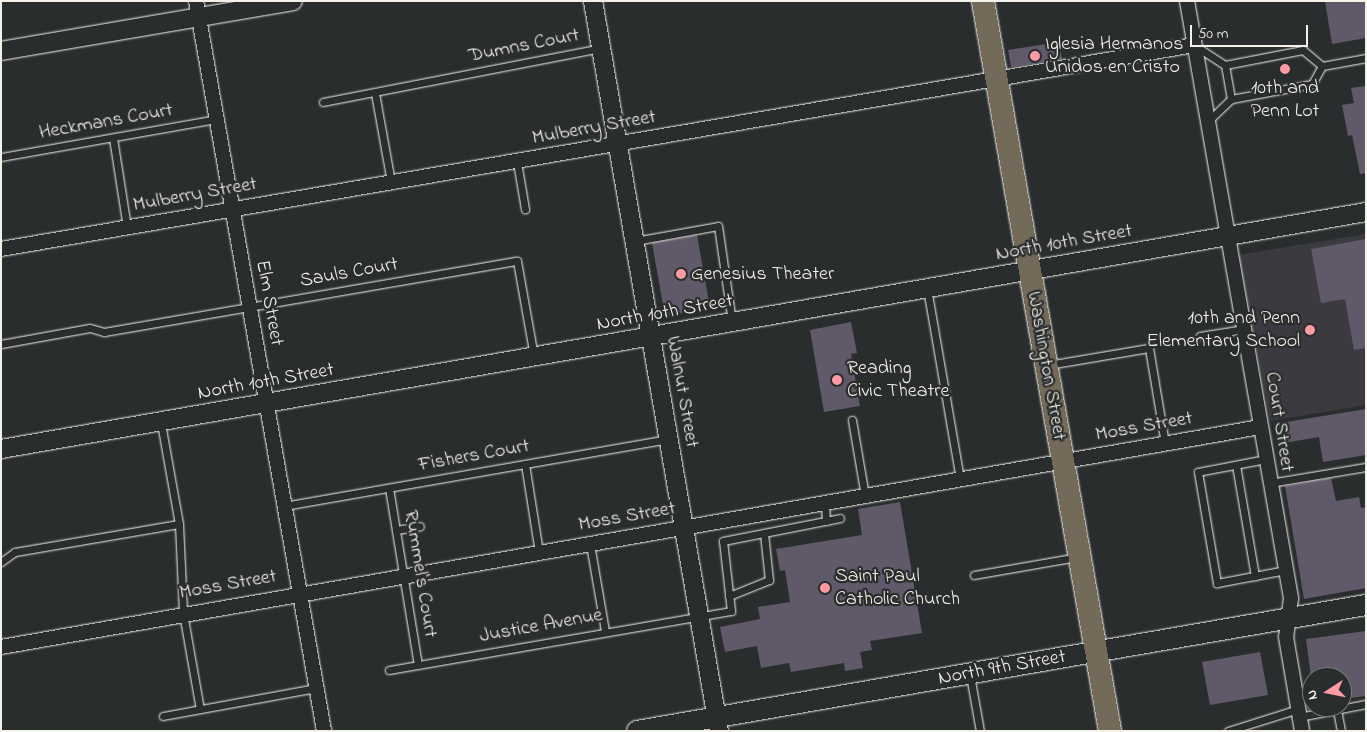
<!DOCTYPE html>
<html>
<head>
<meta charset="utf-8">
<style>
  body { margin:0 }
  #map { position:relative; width:1367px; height:732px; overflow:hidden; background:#2a2d2e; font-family:"Indie Flower",sans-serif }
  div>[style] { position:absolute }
  .built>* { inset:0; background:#3a3a40 }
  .building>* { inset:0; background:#60596a }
  .roads { filter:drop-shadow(0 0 1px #f4f1e8) drop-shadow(0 0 1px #f4f1e8) }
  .service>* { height:7px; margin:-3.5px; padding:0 3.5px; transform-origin:3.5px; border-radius:3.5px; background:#2a2d2e }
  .minor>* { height:14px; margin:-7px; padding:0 7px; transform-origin:7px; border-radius:7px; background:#2a2d2e }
  .tertiary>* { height:18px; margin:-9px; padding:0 9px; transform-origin:9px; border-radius:9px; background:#2a2d2e }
  .secondary>* { height:20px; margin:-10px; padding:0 10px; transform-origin:10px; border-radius:10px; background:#2a2d2e }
  .primary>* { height:22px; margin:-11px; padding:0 11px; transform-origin:11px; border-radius:11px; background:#746a5a }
  .dots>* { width:14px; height:14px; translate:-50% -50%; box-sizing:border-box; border:2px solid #2a2d2e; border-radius:50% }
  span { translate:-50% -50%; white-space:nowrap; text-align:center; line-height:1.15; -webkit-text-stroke:4.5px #2a2d2e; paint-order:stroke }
  .poi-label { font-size:20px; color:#f4f1e8 }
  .left { translate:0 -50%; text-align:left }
  .right { translate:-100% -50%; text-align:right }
  .street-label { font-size:20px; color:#f4f1e8 }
  .frame { position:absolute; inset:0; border:2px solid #f4f1e8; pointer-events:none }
  .north { position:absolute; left:1302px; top:667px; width:50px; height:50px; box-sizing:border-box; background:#2a2d2e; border:1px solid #7b7b78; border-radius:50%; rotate:259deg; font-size:14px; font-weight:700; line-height:20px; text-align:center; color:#f4f1e8 }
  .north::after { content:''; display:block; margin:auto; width:18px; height:22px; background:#ff9aa2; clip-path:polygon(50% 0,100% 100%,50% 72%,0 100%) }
  .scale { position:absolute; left:1190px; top:25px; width:118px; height:22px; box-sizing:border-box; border:2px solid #f4f1e8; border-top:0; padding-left:6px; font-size:15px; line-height:18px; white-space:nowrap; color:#f4f1e8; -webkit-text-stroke:4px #2a2d2e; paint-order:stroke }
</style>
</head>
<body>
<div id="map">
  <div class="built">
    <i style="clip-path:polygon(1366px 234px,1366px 405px,1270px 421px,1239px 255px)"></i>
  </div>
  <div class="building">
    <i style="clip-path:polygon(1325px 1px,1366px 1px,1366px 38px,1332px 44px)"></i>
    <i style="clip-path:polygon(1059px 42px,1062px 59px,1011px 67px,1008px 50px)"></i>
    <i style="clip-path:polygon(1366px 86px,1366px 173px,1360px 174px,1352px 135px,1348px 136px,1342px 105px,1354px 103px,1351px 88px)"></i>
    <i style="clip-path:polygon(697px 235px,710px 308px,665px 316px,652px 243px)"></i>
    <i style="clip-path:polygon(1366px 239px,1366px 348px,1354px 350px,1345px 299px,1321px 303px,1311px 249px)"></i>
    <i style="clip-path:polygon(851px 322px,857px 353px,851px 354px,860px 406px,824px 412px,810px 330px)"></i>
    <i style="clip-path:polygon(1366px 409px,1366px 455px,1323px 462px,1319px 437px,1278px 444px,1274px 424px)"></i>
    <i style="clip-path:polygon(1331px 478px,1336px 501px,1359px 497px,1361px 508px,1366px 507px,1366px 588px,1304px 599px,1285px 486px)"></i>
    <i style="clip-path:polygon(900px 502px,922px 633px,870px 641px,872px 650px,860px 652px,863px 668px,845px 671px,844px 663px,791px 672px,789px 663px,761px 668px,757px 646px,725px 652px,720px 627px,760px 619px,758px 607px,790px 602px,785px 570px,780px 571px,776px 549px,862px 535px,858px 509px)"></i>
    <i style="clip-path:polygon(1366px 631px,1366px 696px,1342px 699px,1342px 677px,1311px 677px,1306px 639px)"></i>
    <i style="clip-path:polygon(1260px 652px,1268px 695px,1210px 705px,1202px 662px)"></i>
  </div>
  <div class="roads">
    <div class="service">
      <i style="left:1197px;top:47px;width:33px;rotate:33deg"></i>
      <i style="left:1225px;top:65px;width:79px;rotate:-10.9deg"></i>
      <i style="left:1303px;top:50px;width:25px;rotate:40deg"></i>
      <i style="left:1322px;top:66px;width:21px;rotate:119deg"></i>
      <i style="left:1312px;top:84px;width:82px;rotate:169.5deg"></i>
      <i style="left:1231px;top:99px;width:32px;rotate:136deg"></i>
      <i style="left:1225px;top:65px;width:35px;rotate:80deg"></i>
      <i style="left:1322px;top:66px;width:45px;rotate:-10.3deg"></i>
      <i style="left:375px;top:93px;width:90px;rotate:79.8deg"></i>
      <i style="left:323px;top:102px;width:283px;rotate:-11deg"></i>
      <i style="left:113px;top:138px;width:90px;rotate:81.1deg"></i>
      <i style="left:1px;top:157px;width:219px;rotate:-10deg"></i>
      <i style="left:517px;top:162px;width:48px;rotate:80.3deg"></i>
      <i style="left:635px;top:241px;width:84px;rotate:-10.2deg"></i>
      <i style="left:718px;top:226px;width:97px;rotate:81.7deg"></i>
      <i style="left:927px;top:288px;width:194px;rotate:80.2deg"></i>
      <i style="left:1200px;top:336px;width:45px;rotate:-9deg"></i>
      <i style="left:1px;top:344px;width:90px;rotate:-10.2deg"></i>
      <i style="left:90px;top:328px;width:15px;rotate:16deg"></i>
      <i style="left:104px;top:332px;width:419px;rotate:-9.8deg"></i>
      <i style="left:517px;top:261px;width:97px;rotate:79.9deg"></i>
      <i style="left:1048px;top:365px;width:102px;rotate:-9.6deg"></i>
      <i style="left:1149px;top:348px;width:97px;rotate:80.5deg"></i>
      <i style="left:852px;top:420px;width:77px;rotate:80.3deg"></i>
      <i style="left:161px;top:423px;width:103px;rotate:79.9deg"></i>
      <i style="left:179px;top:524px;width:89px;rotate:87.4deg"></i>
      <i style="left:183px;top:613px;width:97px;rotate:80deg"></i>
      <i style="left:1266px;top:459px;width:69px;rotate:169.2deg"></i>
      <i style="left:1198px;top:472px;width:113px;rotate:80.3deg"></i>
      <i style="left:1217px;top:583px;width:70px;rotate:-10.7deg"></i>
      <i style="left:525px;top:464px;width:89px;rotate:81deg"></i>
      <i style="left:1236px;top:465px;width:113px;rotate:80.3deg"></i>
      <i style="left:1270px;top:483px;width:97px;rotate:-9.5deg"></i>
      <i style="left:389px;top:488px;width:179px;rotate:80.7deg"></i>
      <i style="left:825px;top:503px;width:18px;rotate:87deg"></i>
      <i style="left:284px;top:506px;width:390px;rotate:-9.9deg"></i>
      <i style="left:396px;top:530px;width:24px;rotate:-9deg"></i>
      <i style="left:590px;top:544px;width:88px;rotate:80.2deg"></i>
      <i style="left:1px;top:562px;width:17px;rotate:-36deg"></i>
      <i style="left:15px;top:552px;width:166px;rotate:-9.7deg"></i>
      <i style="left:974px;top:575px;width:105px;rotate:-9.9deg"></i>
      <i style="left:729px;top:596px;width:43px;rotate:-21.8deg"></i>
      <i style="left:769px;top:580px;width:47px;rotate:-96.1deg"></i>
      <i style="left:389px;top:670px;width:347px;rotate:-9.8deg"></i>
      <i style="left:731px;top:611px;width:70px;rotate:-96.5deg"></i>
      <i style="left:723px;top:541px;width:119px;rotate:-11.1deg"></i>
      <i style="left:970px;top:675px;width:57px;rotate:79.9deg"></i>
      <i style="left:1337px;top:710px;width:21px;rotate:79deg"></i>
      <i style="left:163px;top:716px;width:156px;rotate:-10.4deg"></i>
      <i style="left:1299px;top:717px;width:68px;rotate:-11deg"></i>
      <i style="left:1228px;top:731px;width:73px;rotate:-17.4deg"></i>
    </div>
    <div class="minor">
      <i style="left:196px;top:1px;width:741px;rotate:80.05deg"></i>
      <i style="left:1187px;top:1px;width:606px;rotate:80.12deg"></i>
      <i style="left:1291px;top:598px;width:39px;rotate:97deg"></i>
      <i style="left:1286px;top:637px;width:95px;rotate:80.3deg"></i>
      <i style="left:1px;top:249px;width:1210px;rotate:-9.7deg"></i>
      <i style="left:1px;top:647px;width:1278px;rotate:-9.91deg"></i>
    </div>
    <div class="tertiary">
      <i style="left:593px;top:1px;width:741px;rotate:80.21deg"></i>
      <i style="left:1px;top:51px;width:296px;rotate:-9.7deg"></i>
      <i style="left:1px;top:449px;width:1385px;rotate:-9.85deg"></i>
    </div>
    <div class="secondary">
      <i style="left:637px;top:731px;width:740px;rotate:-9.81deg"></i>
    </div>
    <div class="primary">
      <i style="left:983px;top:1px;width:741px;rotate:80.13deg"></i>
    </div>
  </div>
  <div class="dots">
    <i style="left:1035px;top:56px;background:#ff9aa2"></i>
    <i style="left:1285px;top:69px;background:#ff9aa2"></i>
    <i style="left:681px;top:274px;background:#ff9aa2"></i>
    <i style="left:1310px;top:330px;background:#ff9aa2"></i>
    <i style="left:837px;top:380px;background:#ff9aa2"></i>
    <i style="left:825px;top:588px;background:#ff9aa2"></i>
  </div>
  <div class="poi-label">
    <span class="left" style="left:1045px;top:56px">Iglesia Hermanos<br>Unidos en Cristo</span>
    <span style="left:1285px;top:100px">10th and<br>Penn Lot</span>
    <span class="left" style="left:691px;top:274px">Genesius Theater</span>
    <span class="right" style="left:1300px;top:330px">10th and Penn<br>Elementary School</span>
    <span class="left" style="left:847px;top:380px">Reading<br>Civic Theatre</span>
    <span class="left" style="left:835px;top:588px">Saint Paul<br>Catholic Church</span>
  </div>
  <div class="street-label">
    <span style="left:524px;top:46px;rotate:-11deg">Dumns Court</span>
    <span style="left:106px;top:122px;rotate:-10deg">Heckmans Court</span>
    <span style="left:594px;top:128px;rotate:-10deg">Mulberry Street</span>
    <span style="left:195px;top:195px;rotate:-10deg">Mulberry Street</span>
    <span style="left:1064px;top:243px;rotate:-10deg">North 10th Street</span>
    <span style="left:349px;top:273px;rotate:-10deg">Sauls Court</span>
    <span style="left:269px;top:303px;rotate:80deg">Elm Street</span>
    <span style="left:665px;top:313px;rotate:-10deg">North 10th Street</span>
    <span style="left:1046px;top:366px;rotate:80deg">Washington Street</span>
    <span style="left:266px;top:382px;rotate:-10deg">North 10th Street</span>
    <span style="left:682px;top:392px;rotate:80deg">Walnut Street</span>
    <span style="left:1279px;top:422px;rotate:81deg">Court Street</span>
    <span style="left:1144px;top:427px;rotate:-10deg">Moss Street</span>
    <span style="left:474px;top:456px;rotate:-10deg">Fishers Court</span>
    <span style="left:627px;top:517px;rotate:-10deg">Moss Street</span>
    <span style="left:420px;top:574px;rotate:81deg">Rummel's Court</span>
    <span style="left:228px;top:585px;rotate:-10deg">Moss Street</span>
    <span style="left:541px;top:626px;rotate:-10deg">Justice Avenue</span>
    <span style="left:1002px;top:668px;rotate:-10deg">North 9th Street</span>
  </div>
  <div class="frame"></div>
  <div class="north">N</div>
  <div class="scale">50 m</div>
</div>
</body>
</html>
